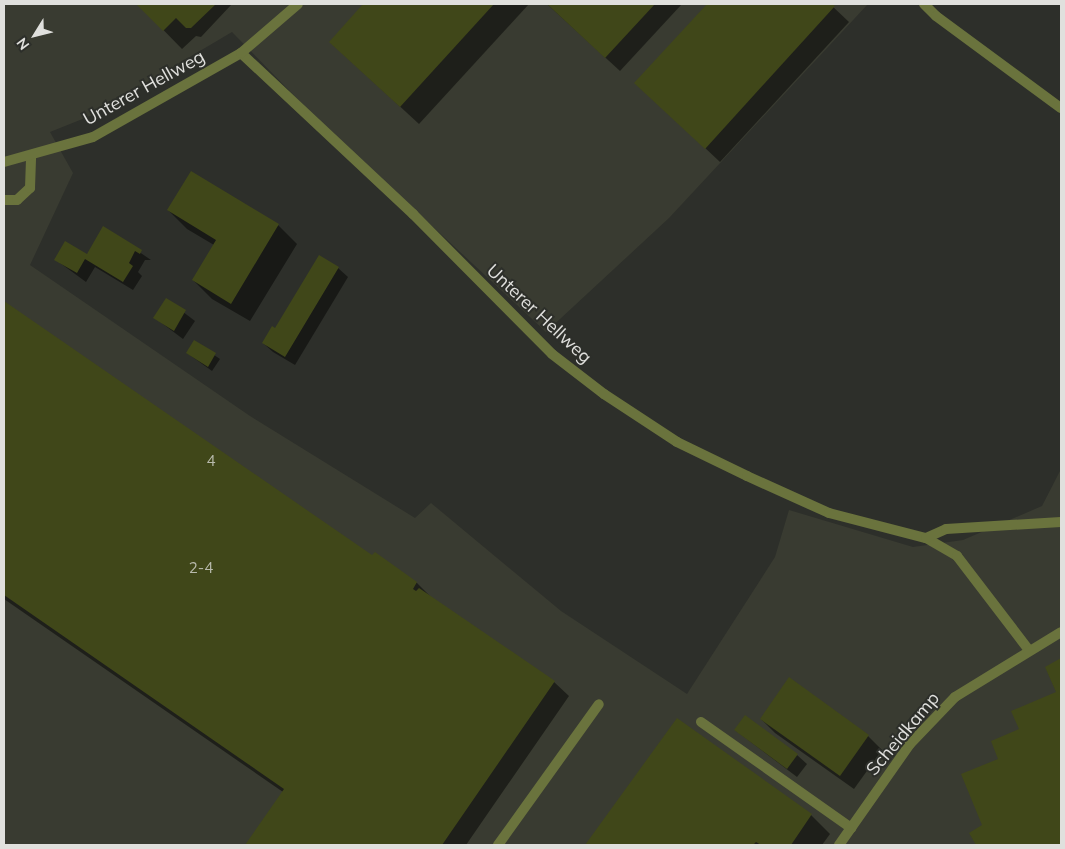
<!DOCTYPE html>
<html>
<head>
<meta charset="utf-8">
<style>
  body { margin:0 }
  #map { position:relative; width:1065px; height:849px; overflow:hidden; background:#2d2f2a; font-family:Mulish,sans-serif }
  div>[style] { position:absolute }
  .built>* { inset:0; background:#393b31 }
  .shadow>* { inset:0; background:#0007 }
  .building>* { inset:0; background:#404719 }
  .lane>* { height:10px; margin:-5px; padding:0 5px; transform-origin:5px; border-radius:5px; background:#6a733d }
  .street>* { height:10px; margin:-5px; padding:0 5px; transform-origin:5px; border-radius:5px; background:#6a733d }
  span { translate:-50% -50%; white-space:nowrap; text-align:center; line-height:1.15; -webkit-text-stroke:4px #2d2f2a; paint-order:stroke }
  .number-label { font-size:15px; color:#b8baac }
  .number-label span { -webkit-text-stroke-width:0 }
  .street-label { font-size:18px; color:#e0e0dd }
  .frame { position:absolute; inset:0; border:5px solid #e0e0dd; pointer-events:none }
  .north { position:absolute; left:10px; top:10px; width:50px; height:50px; -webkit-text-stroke:4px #2d2f2a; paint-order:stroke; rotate:234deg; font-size:14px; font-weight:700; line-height:20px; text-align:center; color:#e0e0dd }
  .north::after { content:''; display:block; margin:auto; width:18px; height:22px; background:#e0e0dd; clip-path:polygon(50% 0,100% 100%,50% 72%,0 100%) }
</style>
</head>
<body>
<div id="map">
  <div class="built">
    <i style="clip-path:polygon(4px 4px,868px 4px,669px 218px,546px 332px,314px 116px,232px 32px,90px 116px,50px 132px,73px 173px,30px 265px,250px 416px,415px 518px,431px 503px,561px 611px,687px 694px,775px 557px,789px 510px,913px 547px,963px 540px,1042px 506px,1061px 469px,1061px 845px,4px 845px)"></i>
  </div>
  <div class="shadow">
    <i style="clip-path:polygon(138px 4px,232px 4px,201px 37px,196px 36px,182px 49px)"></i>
    <i style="clip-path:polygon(365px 4px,529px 4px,419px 124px,330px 42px)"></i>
    <i style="clip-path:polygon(547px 4px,682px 4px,620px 71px)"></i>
    <i style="clip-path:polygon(708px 4px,830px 4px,849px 22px,720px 162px,636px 83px)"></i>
    <i style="clip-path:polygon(191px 173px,278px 225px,297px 244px,250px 321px,212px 299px,193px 280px,214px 245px,187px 229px,168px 210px)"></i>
    <i style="clip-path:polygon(104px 228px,151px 260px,145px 260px,138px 272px,142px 276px,133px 290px,95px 267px,86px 282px,56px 260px,87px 255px)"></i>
    <i style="clip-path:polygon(338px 268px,348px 277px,295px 365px,273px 352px,263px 343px)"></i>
    <i style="clip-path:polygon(166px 299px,195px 321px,183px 339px,155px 318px)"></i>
    <i style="clip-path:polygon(4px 302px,373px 557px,417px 583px,431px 597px,554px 682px,569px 696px,466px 845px,246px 845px,283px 792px,4px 599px)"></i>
    <i style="clip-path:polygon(195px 342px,220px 359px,212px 371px,187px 353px)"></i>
    <i style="clip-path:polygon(1061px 659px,1061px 845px,977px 845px,970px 834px,983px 826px,1000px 760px,1020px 730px,1057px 693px,1046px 668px)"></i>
    <i style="clip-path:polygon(677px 719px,811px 815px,830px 834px,822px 845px,587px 845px)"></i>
    <i style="clip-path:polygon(761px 719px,868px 736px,882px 750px,854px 789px,775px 733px)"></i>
    <i style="clip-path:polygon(735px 730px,797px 755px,807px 764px,797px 777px)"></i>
  </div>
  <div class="building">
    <i style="clip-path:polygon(136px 4px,216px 4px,191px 28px,186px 28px,176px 18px,163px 31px)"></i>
    <i style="clip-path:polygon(363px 4px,494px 4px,400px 107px,329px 42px)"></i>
    <i style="clip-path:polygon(547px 4px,655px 4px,605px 58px)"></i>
    <i style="clip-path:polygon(707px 4px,832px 4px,835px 6px,705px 149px,634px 83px)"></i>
    <i style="clip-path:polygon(191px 171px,279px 224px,231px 304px,192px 280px,216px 240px,167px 210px)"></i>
    <i style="clip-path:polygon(103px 226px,142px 250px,140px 254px,135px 251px,129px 263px,133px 266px,123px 282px,85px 259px,77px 273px,54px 260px,65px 241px,87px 254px)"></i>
    <i style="clip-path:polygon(319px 255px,339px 267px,285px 357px,262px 343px,272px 326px,275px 328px)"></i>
    <i style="clip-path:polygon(166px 298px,186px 310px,174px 331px,153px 318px)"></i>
    <i style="clip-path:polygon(4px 301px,372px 555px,375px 552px,417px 582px,413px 589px,416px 591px,419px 588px,555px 681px,442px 845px,245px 845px,284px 789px,4px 595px)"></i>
    <i style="clip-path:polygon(194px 340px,216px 353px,208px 367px,186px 353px)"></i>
    <i style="clip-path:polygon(1061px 658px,1061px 845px,976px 845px,969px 833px,982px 825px,961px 774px,998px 759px,991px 741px,1019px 729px,1011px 711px,1056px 692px,1045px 667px)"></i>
    <i style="clip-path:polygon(789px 677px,869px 735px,840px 776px,760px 719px)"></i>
    <i style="clip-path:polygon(745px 715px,798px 754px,787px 769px,734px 730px)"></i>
    <i style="clip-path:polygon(677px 718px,812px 814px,791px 845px,761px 845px,756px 842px,753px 845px,585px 845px)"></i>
  </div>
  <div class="lane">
    <i style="left:4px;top:200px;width:13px"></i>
    <i style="left:17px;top:200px;width:18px;rotate:-43deg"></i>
    <i style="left:30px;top:188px;width:32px;rotate:-88deg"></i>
    <i style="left:701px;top:722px;width:184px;rotate:35.2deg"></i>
    <i style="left:498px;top:845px;width:173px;rotate:-54.4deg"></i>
  </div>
  <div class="street">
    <i style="left:924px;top:4px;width:17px;rotate:45deg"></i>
    <i style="left:936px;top:16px;width:155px;rotate:36.4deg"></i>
    <i style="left:241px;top:53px;width:236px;rotate:43.1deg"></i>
    <i style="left:413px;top:214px;width:197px;rotate:45.2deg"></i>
    <i style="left:552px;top:354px;width:66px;rotate:37.6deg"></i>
    <i style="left:604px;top:394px;width:87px;rotate:33.3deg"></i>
    <i style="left:677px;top:442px;width:78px;rotate:25.9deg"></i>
    <i style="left:747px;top:476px;width:90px;rotate:24.3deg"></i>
    <i style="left:829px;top:513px;width:100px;rotate:14.5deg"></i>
    <i style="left:926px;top:538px;width:36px;rotate:30deg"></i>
    <i style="left:957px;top:556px;width:117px;rotate:52.6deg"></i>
    <i style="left:4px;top:162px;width:92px;rotate:-15.7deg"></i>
    <i style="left:93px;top:137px;width:170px;rotate:-29.6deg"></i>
    <i style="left:241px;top:53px;width:75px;rotate:-40.7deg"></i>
    <i style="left:926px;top:538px;width:22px;rotate:-24deg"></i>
    <i style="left:946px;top:529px;width:115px;rotate:-3.5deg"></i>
    <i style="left:839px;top:845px;width:123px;rotate:-54.9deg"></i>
    <i style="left:910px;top:744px;width:65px;rotate:-46.2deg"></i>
    <i style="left:955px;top:697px;width:124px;rotate:-31.5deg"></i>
  </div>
  <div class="number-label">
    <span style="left:211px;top:461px">4</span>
    <span style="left:201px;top:568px">2-4</span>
  </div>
  <div class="street-label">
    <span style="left:144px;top:88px;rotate:-29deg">Unterer Hellweg</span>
    <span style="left:539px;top:314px;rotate:43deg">Unterer Hellweg</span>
    <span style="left:903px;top:734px;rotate:-50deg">Scheidkamp</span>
  </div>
  <div class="frame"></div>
  <div class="north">N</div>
</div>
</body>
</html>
